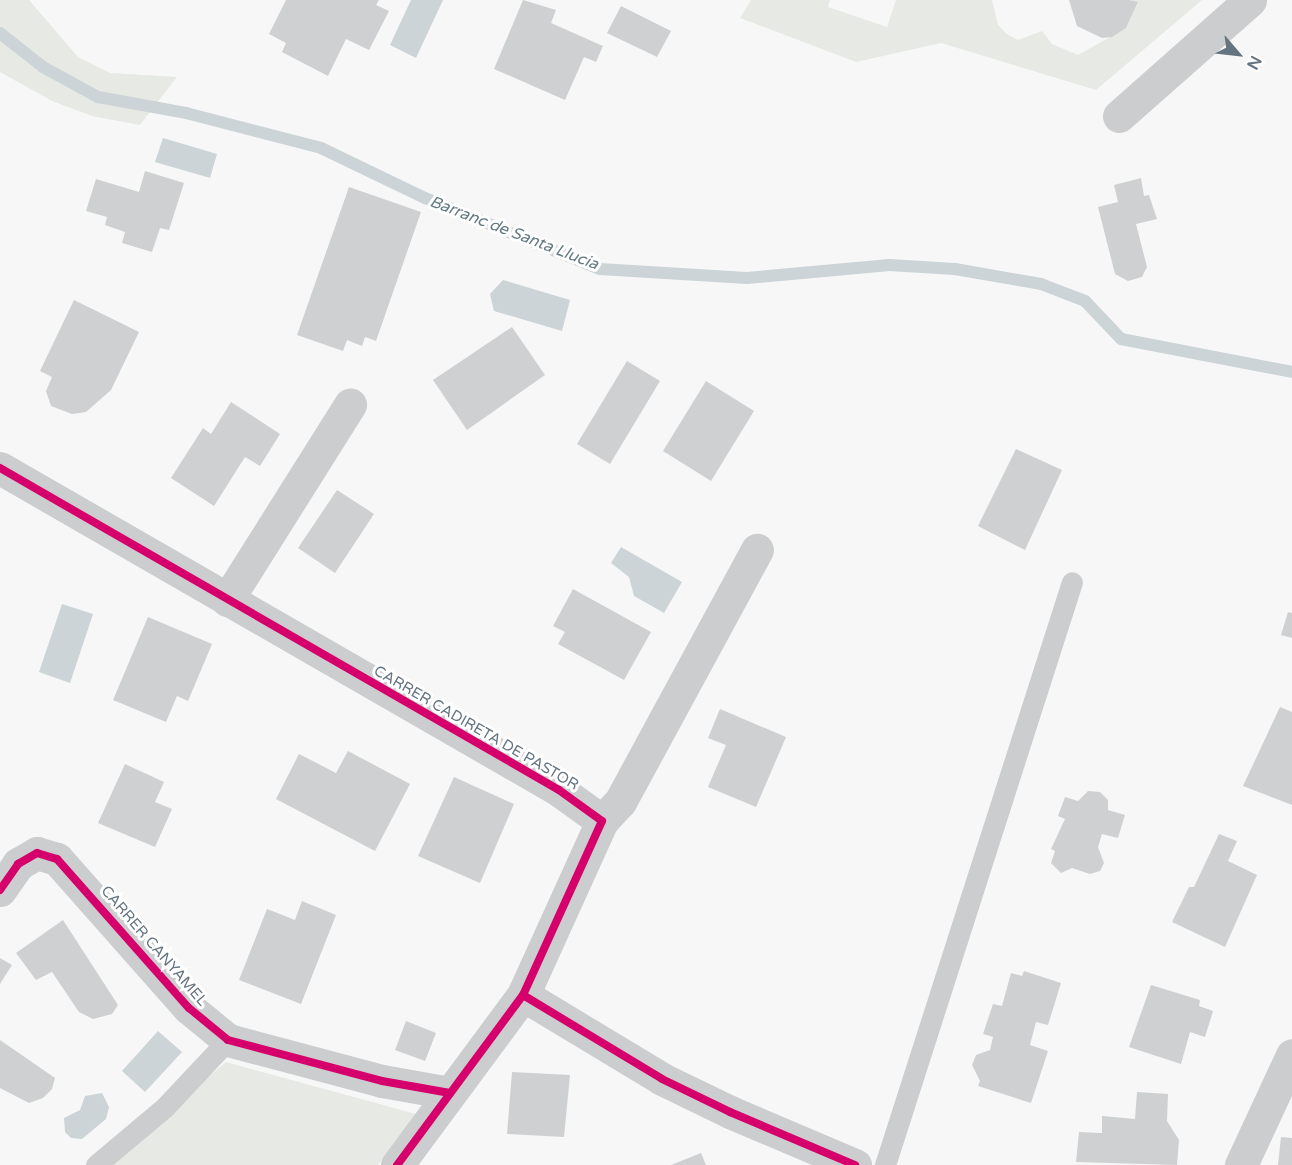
<!DOCTYPE html>
<html>
<head>
<meta charset="utf-8">
<style>
  body { margin:0 }
  #map { position:relative; width:1292px; height:1165px; overflow:hidden; background:#f7f7f7; font-family:"Varela Round",sans-serif }
  div>[style] { position:absolute }
  .green>* { inset:0; background:#e6e9e4 }
  .water>* { inset:0; background:#ccd4d7 }
  .stream>* { height:12px; margin:-6px; padding:0 6px; transform-origin:6px; border-radius:6px; background:#ccd4d7 }
  .building>* { inset:0; background:#ced0d1 }
  .service>* { height:21px; margin:-10.5px; padding:0 10.5px; transform-origin:10.5px; border-radius:10.5px; background:#cccdce }
  .minor>* { height:33px; margin:-16.5px; padding:0 16.5px; transform-origin:16.5px; border-radius:16.5px; background:#cccdce }
  .cycleway>* { height:8px; margin:-4px; padding:0 4px; transform-origin:4px; border-radius:4px; background:#d6006c }
  span { translate:-50% -50%; white-space:nowrap; text-align:center; line-height:1.15; -webkit-text-stroke:6px #fff; paint-order:stroke }
  .street-label { font-size:15px; color:#647481 }
  .water-label { font-size:16px; color:#637a82; font-style:italic }
  .north { position:absolute; left:1208px; top:24px; width:60px; height:60px; -webkit-text-stroke:4px #fff; paint-order:stroke; rotate:118deg; font-size:16px; font-weight:700; line-height:24px; text-align:center; color:#647481 }
  .north::after { content:''; display:block; margin:auto; width:21px; height:27px; background:#647481; clip-path:polygon(50% 0,100% 100%,50% 72%,0 100%) }
</style>
</head>
<body>
<div id="map">
  <div class="green">
    <i style="clip-path:polygon(0 0,29px 0,78px 57px,110px 73px,177px 77px,140px 125px,92px 116px,52px 101px,0 72px)"></i>
    <i style="clip-path:polygon(751px 0,830px 0,828px 7px,887px 27px,896px 0,992px 0,998px 25px,1007px 34px,1018px 40px,1042px 31px,1052px 44px,1078px 55px,1126px 28px,1138px 3px,1130px 0,1202px 0,1096px 90px,941px 43px,856px 62px,740px 18px)"></i>
    <i style="clip-path:polygon(226px 1062px,416px 1114px,378px 1165px,105px 1165px)"></i>
  </div>
  <div class="water">
    <i style="clip-path:polygon(411px 0,443px 0,416px 58px,390px 45px)"></i>
    <i style="clip-path:polygon(163px 138px,217px 154px,210px 178px,155px 162px)"></i>
    <i style="clip-path:polygon(503px 280px,570px 300px,562px 331px,494px 311px,490px 294px)"></i>
    <i style="clip-path:polygon(621px 547px,682px 582px,664px 613px,634px 596px,629px 577px,611px 563px)"></i>
    <i style="clip-path:polygon(62px 604px,93px 614px,70px 683px,39px 672px)"></i>
    <i style="clip-path:polygon(158px 1031px,182px 1052px,145px 1092px,122px 1071px)"></i>
    <i style="clip-path:polygon(102px 1093px,109px 1107px,106px 1119px,82px 1139px,71px 1138px,65px 1132px,64px 1118px,80px 1110px,85px 1096px)"></i>
  </div>
  <div class="stream">
    <i style="left:0;top:33px;width:55px;rotate:38.3deg"></i>
    <i style="left:43px;top:67px;width:63px;rotate:28.6deg"></i>
    <i style="left:98px;top:97px;width:89px;rotate:10.3deg"></i>
    <i style="left:186px;top:113px;width:139px;rotate:14.5deg"></i>
    <i style="left:321px;top:148px;width:115px;rotate:25.7deg"></i>
    <i style="left:425px;top:198px;width:189px;rotate:22.1deg"></i>
    <i style="left:600px;top:269px;width:147px;rotate:3.5deg"></i>
    <i style="left:747px;top:278px;width:143px;rotate:-5.2deg"></i>
    <i style="left:889px;top:265px;width:66px;rotate:3.5deg"></i>
    <i style="left:955px;top:269px;width:87px;rotate:9.9deg"></i>
    <i style="left:1041px;top:284px;width:47px;rotate:21.1deg"></i>
    <i style="left:1085px;top:301px;width:52px;rotate:46.5deg"></i>
    <i style="left:1121px;top:339px;width:174px;rotate:10.9deg"></i>
  </div>
  <div class="building">
    <i style="clip-path:polygon(286px 0,379px 0,376px 5px,389px 11px,369px 50px,346px 39px,328px 76px,282px 52px,286px 43px,269px 34px)"></i>
    <i style="clip-path:polygon(523px 0,556px 10px,551px 23px,603px 46px,596px 62px,584px 57px,565px 100px,494px 69px)"></i>
    <i style="clip-path:polygon(1069px 0,1129px 0,1138px 2px,1126px 28px,1112px 37px,1102px 38px,1077px 26px)"></i>
    <i style="clip-path:polygon(621px 6px,671px 31px,657px 57px,607px 33px)"></i>
    <i style="clip-path:polygon(145px 171px,184px 183px,169px 230px,160px 228px,152px 252px,122px 243px,125px 232px,105px 225px,107px 217px,86px 211px,96px 179px,139px 192px)"></i>
    <i style="clip-path:polygon(1141px 178px,1144px 196px,1149px 195px,1157px 219px,1136px 224px,1147px 267px,1142px 277px,1128px 281px,1115px 274px,1098px 207px,1118px 202px,1114px 185px)"></i>
    <i style="clip-path:polygon(349px 187px,421px 212px,376px 341px,365px 337px,362px 346px,347px 340px,343px 351px,297px 335px)"></i>
    <i style="clip-path:polygon(74px 300px,139px 332px,111px 390px,86px 412px,72px 414px,51px 406px,46px 391px,52px 377px,40px 371px)"></i>
    <i style="clip-path:polygon(512px 327px,545px 375px,467px 430px,433px 380px)"></i>
    <i style="clip-path:polygon(627px 361px,660px 381px,610px 464px,577px 444px)"></i>
    <i style="clip-path:polygon(706px 381px,754px 411px,711px 481px,663px 451px)"></i>
    <i style="clip-path:polygon(231px 402px,280px 434px,260px 466px,245px 457px,214px 506px,171px 478px,203px 428px,211px 434px)"></i>
    <i style="clip-path:polygon(1016px 449px,1062px 470px,1025px 550px,978px 526px)"></i>
    <i style="clip-path:polygon(337px 490px,374px 514px,335px 573px,298px 548px)"></i>
    <i style="clip-path:polygon(573px 589px,651px 632px,624px 680px,558px 644px,565px 632px,553px 626px)"></i>
    <i style="clip-path:polygon(1288px 612px,1292px 613px,1292px 638px,1281px 635px)"></i>
    <i style="clip-path:polygon(148px 617px,212px 644px,188px 701px,177px 696px,166px 722px,113px 700px)"></i>
    <i style="clip-path:polygon(1280px 707px,1292px 712px,1292px 805px,1243px 786px)"></i>
    <i style="clip-path:polygon(720px 709px,786px 737px,756px 807px,708px 787px,726px 745px,708px 738px)"></i>
    <i style="clip-path:polygon(348px 751px,410px 784px,375px 851px,276px 799px,299px 754px,336px 773px)"></i>
    <i style="clip-path:polygon(125px 764px,164px 782px,155px 802px,172px 809px,155px 847px,98px 823px)"></i>
    <i style="clip-path:polygon(454px 777px,514px 804px,480px 883px,418px 856px)"></i>
    <i style="clip-path:polygon(1088px 791px,1100px 792px,1108px 800px,1108px 810px,1125px 815px,1118px 838px,1102px 834px,1098px 847px,1104px 863px,1100px 871px,1090px 874px,1072px 868px,1061px 873px,1051px 863px,1055px 851px,1051px 849px,1065px 819px,1058px 816px,1065px 797px,1078px 801px)"></i>
    <i style="clip-path:polygon(1219px 834px,1237px 841px,1228px 861px,1257px 875px,1225px 947px,1172px 922px,1189px 887px,1194px 887px)"></i>
    <i style="clip-path:polygon(302px 901px,336px 915px,301px 1004px,239px 980px,267px 909px,295px 920px)"></i>
    <i style="clip-path:polygon(63px 920px,118px 1005px,112px 1014px,93px 1019px,79px 1012px,52px 972px,36px 980px,16px 953px)"></i>
    <i style="clip-path:polygon(0 958px,12px 965px,0 984px)"></i>
    <i style="clip-path:polygon(1024px 971px,1061px 983px,1048px 1025px,1036px 1022px,1030px 1045px,1048px 1051px,1031px 1103px,978px 1086px,980px 1081px,972px 1065px,976px 1055px,990px 1050px,993px 1037px,983px 1034px,993px 1004px,1002px 1006px,1011px 973px,1022px 976px)"></i>
    <i style="clip-path:polygon(1151px 985px,1200px 1000px,1199px 1006px,1213px 1011px,1205px 1037px,1190px 1032px,1181px 1064px,1129px 1047px)"></i>
    <i style="clip-path:polygon(406px 1021px,436px 1033px,425px 1061px,395px 1050px)"></i>
    <i style="clip-path:polygon(0 1040px,55px 1078px,52px 1089px,43px 1098px,29px 1103px,0 1088px)"></i>
    <i style="clip-path:polygon(512px 1072px,570px 1075px,564px 1137px,507px 1134px)"></i>
    <i style="clip-path:polygon(1137px 1092px,1168px 1094px,1167px 1121px,1179px 1140px,1177px 1165px,1076px 1162px,1079px 1132px,1102px 1133px,1102px 1116px,1135px 1119px)"></i>
    <i style="clip-path:polygon(1281px 1137px,1292px 1138px,1292px 1165px,1278px 1165px)"></i>
    <i style="clip-path:polygon(701px 1153px,706px 1165px,671px 1165px)"></i>
  </div>
  <div class="service">
    <i style="left:96px;top:1165px;width:90px;rotate:-40deg"></i>
    <i style="left:165px;top:1107px;width:92px;rotate:-46.8deg"></i>
    <i style="left:885px;top:1165px;width:612px;rotate:-72.22deg"></i>
  </div>
  <div class="minor">
    <i style="left:1119px;top:116px;width:175px;rotate:-41.5deg"></i>
    <i style="left:0;top:468px;width:645px;rotate:29.94deg"></i>
    <i style="left:559px;top:790px;width:53px;rotate:35.8deg"></i>
    <i style="left:602px;top:821px;width:191px;rotate:114.4deg"></i>
    <i style="left:523px;top:995px;width:212px;rotate:126.5deg"></i>
    <i style="left:227px;top:600px;width:231px;rotate:-57.8deg"></i>
    <i style="left:602px;top:821px;width:26px;rotate:-47deg"></i>
    <i style="left:620px;top:802px;width:287px;rotate:-61.5deg"></i>
    <i style="left:0;top:890px;width:32px;rotate:-55deg"></i>
    <i style="left:18px;top:864px;width:22px;rotate:-30deg"></i>
    <i style="left:37px;top:853px;width:21px;rotate:17deg"></i>
    <i style="left:57px;top:859px;width:199px;rotate:48.5deg"></i>
    <i style="left:189px;top:1008px;width:50px;rotate:39.4deg"></i>
    <i style="left:228px;top:1040px;width:159px;rotate:14.9deg"></i>
    <i style="left:382px;top:1081px;width:69px;rotate:10deg"></i>
    <i style="left:523px;top:995px;width:162px;rotate:31.1deg"></i>
    <i style="left:662px;top:1079px;width:76px;rotate:25.9deg"></i>
    <i style="left:730px;top:1112px;width:136px;rotate:23deg"></i>
    <i style="left:1241px;top:1165px;width:121px;rotate:-65.1deg"></i>
  </div>
  <div class="cycleway">
    <i style="left:0;top:468px;width:645px;rotate:29.94deg"></i>
    <i style="left:559px;top:790px;width:53px;rotate:35.8deg"></i>
    <i style="left:602px;top:821px;width:191px;rotate:114.4deg"></i>
    <i style="left:523px;top:995px;width:212px;rotate:126.5deg"></i>
    <i style="left:0;top:890px;width:32px;rotate:-55deg"></i>
    <i style="left:18px;top:864px;width:22px;rotate:-30deg"></i>
    <i style="left:37px;top:853px;width:21px;rotate:17deg"></i>
    <i style="left:57px;top:859px;width:199px;rotate:48.5deg"></i>
    <i style="left:189px;top:1008px;width:50px;rotate:39.4deg"></i>
    <i style="left:228px;top:1040px;width:159px;rotate:14.9deg"></i>
    <i style="left:382px;top:1081px;width:69px;rotate:10deg"></i>
    <i style="left:523px;top:995px;width:162px;rotate:31.1deg"></i>
    <i style="left:662px;top:1079px;width:76px;rotate:25.9deg"></i>
    <i style="left:730px;top:1112px;width:136px;rotate:23deg"></i>
  </div>
  <div class="street-label">
    <span style="left:476px;top:728px;rotate:30deg">CARRER CADIRETA DE PASTOR</span>
    <span style="left:154px;top:946px;rotate:49deg">CARRER CANYAMEL</span>
  </div>
  <div class="water-label">
    <span style="left:514px;top:233px;rotate:21deg">Barranc de Santa Llucia</span>
  </div>
  <div class="north">N</div>
</div>
</body>
</html>
